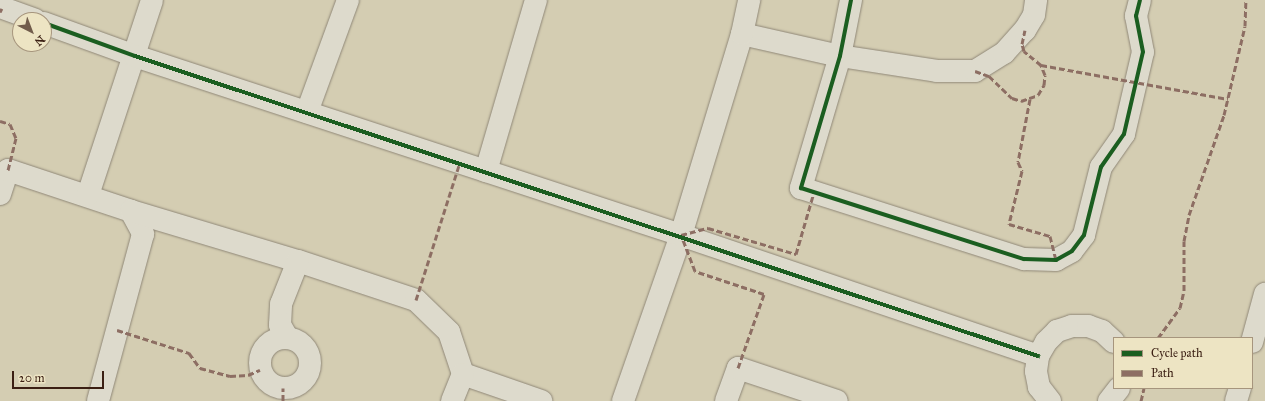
<!DOCTYPE html>
<html>
<head>
<meta charset="utf-8">
<style>
  body { margin:0 }
  #map { position:relative; width:1265px; height:401px; overflow:hidden; background:#d4cdb2; font-family:"IM FELL Great Primer",serif }
  div>[style] { position:absolute }
  .roads { filter:drop-shadow(0 0 1px #8f8777) drop-shadow(0 0 1px #8f8777) }
  .street>* { height:22px; margin:-11px; padding:0 11px; transform-origin:11px; border-radius:11px; background:#dddacc }
  .street>.ring { margin:-11px; padding:0; box-sizing:content-box; background:none; border:22px solid #dddacc; border-radius:50% }
  .secondary>* { height:22px; margin:-11px; padding:0 11px; transform-origin:11px; border-radius:11px; background:#dddacc }
  .quiet>* { height:3px; margin-top:-1.5px; transform-origin:0; background:repeating-linear-gradient(90deg,#8d6e63 0 6px,transparent 0 9px) }
  .cycleway>* { height:4px; margin:-2px; padding:0 2px; transform-origin:2px; border-radius:2px; background:#1b5e20 }
  span { translate:-50% -50%; white-space:nowrap; text-align:center; line-height:1.15; -webkit-text-stroke:3px #ede4c3; paint-order:stroke }
  .legend { position:absolute; left:1113px; top:337px; width:140px; height:52px; box-sizing:border-box; background:#ede4c3; border:1px solid #a6957d; margin:0; padding:5px 7px; list-style:none; font-size:12px; color:#3b1f13 }
  .legend li { display:flex; align-items:center; gap:8px; height:20px }
  .legend b { width:20px; border:1px solid #a6957d }
  .north { position:absolute; left:12px; top:12px; width:40px; height:40px; box-sizing:border-box; background:#ede4c3; border:1px solid #a6957d; border-radius:50%; rotate:138deg; font-size:11px; font-weight:700; line-height:16px; text-align:center; color:#3b1f13 }
  .north::after { content:''; display:block; margin:auto; width:14px; height:18px; background:#715c4b; clip-path:polygon(50% 0,100% 100%,50% 72%,0 100%) }
  .scale { position:absolute; left:12px; top:371px; width:92px; height:18px; box-sizing:border-box; border:2px solid #3b1f13; border-top:0; padding-left:5px; font-size:12px; line-height:14px; white-space:nowrap; color:#3b1f13; -webkit-text-stroke:3px #ede4c3; paint-order:stroke }
</style>
</head>
<body>
<div id="map">
  <div class="roads">
    <div class="street">
      <i style="left:851px;top:0;width:57px;rotate:101.1deg"></i>
      <i style="left:840px;top:56px;width:138px;rotate:106.5deg"></i>
      <i style="left:801px;top:188px;width:234px;rotate:17.7deg"></i>
      <i style="left:1024px;top:259px;width:32px;rotate:2deg"></i>
      <i style="left:1056px;top:260px;width:18px;rotate:-29deg"></i>
      <i style="left:1072px;top:251px;width:20px;rotate:-53deg"></i>
      <i style="left:1084px;top:235px;width:70px;rotate:-76deg"></i>
      <i style="left:1101px;top:167px;width:40px;rotate:-55.1deg"></i>
      <i style="left:1124px;top:134px;width:84px;rotate:-77deg"></i>
      <i style="left:1143px;top:52px;width:37px;rotate:-101deg"></i>
      <i style="left:1136px;top:16px;width:16px;rotate:-76deg"></i>
      <i style="left:742px;top:34px;width:100px;rotate:12.7deg"></i>
      <i style="left:840px;top:56px;width:98px;rotate:8.8deg"></i>
      <i style="left:937px;top:71px;width:38px"></i>
      <i style="left:975px;top:71px;width:34px;rotate:-32deg"></i>
      <i style="left:1004px;top:53px;width:31px;rotate:-48deg"></i>
      <i style="left:1025px;top:30px;width:17px;rotate:-59deg"></i>
      <i style="left:1034px;top:15px;width:15px;rotate:-82deg"></i>
      <i style="left:307px;top:112px;width:119px;rotate:-69.9deg"></i>
      <i style="left:486px;top:171px;width:178px;rotate:-73.7deg"></i>
      <i style="left:0;top:194px;width:25px;rotate:-72deg"></i>
      <i style="left:8px;top:170px;width:130px;rotate:18.4deg"></i>
      <i style="left:131px;top:211px;width:26px;rotate:62deg"></i>
      <i style="left:143px;top:234px;width:173px;rotate:105.1deg"></i>
      <i style="left:88px;top:195px;width:205px;rotate:-71.8deg"></i>
      <i style="left:131px;top:211px;width:174px;rotate:16.7deg"></i>
      <i style="left:298px;top:261px;width:124px;rotate:18.3deg"></i>
      <i style="left:416px;top:300px;width:46px;rotate:44.1deg"></i>
      <i style="left:449px;top:332px;width:44px;rotate:71.6deg"></i>
      <i style="left:463px;top:374px;width:83px;rotate:19.1deg"></i>
      <i style="left:287px;top:337px;width:14px;rotate:-120deg"></i>
      <i style="left:280px;top:325px;width:21px;rotate:-87deg"></i>
      <i style="left:281px;top:304px;width:46px;rotate:-68.4deg"></i>
      <i class="ring" style="left:260px;top:338px;width:28px;height:28px"></i>
      <i style="left:452px;top:401px;width:29px;rotate:-68deg"></i>
      <i style="left:623px;top:401px;width:176px;rotate:-70.7deg"></i>
      <i style="left:681px;top:235px;width:377px;rotate:18.7deg"></i>
      <i style="left:726px;top:401px;width:35px;rotate:-70deg"></i>
      <i style="left:738px;top:368px;width:104px;rotate:18.4deg"></i>
      <i style="left:1050px;top:401px;width:18px;rotate:-128deg"></i>
      <i style="left:1039px;top:387px;width:16px;rotate:-101deg"></i>
      <i style="left:1036px;top:371px;width:15px;rotate:-82deg"></i>
      <i style="left:1038px;top:356px;width:16px;rotate:-60deg"></i>
      <i style="left:1046px;top:342px;width:16px;rotate:-45deg"></i>
      <i style="left:1057px;top:331px;width:16px;rotate:-18deg"></i>
      <i style="left:1072px;top:326px;width:16px"></i>
      <i style="left:1088px;top:326px;width:15px;rotate:20deg"></i>
      <i style="left:1102px;top:331px;width:16px;rotate:43deg"></i>
      <i style="left:1109px;top:401px;width:16px;rotate:-52deg"></i>
    </div>
    <div class="secondary">
      <i style="left:0;top:7px;width:37px;rotate:20deg"></i>
      <i style="left:44px;top:23px;width:97px;rotate:19.9deg"></i>
      <i style="left:135px;top:56px;width:575px;rotate:18.15deg"></i>
      <i style="left:681px;top:235px;width:210px;rotate:-73.1deg"></i>
      <i style="left:742px;top:34px;width:35px;rotate:-78deg"></i>
      <i style="left:1252px;top:342px;width:50px;rotate:-74.8deg"></i>
      <i style="left:1236px;top:401px;width:14px;rotate:-73deg"></i>
    </div>
  </div>
  <div class="quiet">
    <i style="left:0;top:12px;width:4px;rotate:-63deg"></i>
    <i style="left:1041px;top:65px;width:190px;rotate:10.3deg"></i>
    <i style="left:975px;top:71px;width:15px;rotate:20deg"></i>
    <i style="left:989px;top:76px;width:32px;rotate:44deg"></i>
    <i style="left:1012px;top:98px;width:9px;rotate:18deg"></i>
    <i style="left:1021px;top:101px;width:18px;rotate:-19deg"></i>
    <i style="left:1038px;top:95px;width:12px;rotate:-59deg"></i>
    <i style="left:1044px;top:85px;width:10px;rotate:-84deg"></i>
    <i style="left:1045px;top:75px;width:11px;rotate:-112deg"></i>
    <i style="left:1041px;top:65px;width:22px;rotate:-141deg"></i>
    <i style="left:1024px;top:51px;width:7px;rotate:-106deg"></i>
    <i style="left:1022px;top:44px;width:14px;rotate:-78deg"></i>
    <i style="left:1030px;top:99px;width:64px;rotate:100.8deg"></i>
    <i style="left:1018px;top:162px;width:10px;rotate:66deg"></i>
    <i style="left:1022px;top:171px;width:55px;rotate:103.8deg"></i>
    <i style="left:1009px;top:224px;width:43px;rotate:16.3deg"></i>
    <i style="left:1050px;top:236px;width:25px;rotate:76deg"></i>
    <i style="left:0;top:121px;width:10px;rotate:17deg"></i>
    <i style="left:10px;top:124px;width:15px;rotate:67deg"></i>
    <i style="left:16px;top:138px;width:33px;rotate:104deg"></i>
    <i style="left:416px;top:300px;width:145px;rotate:-72.3deg"></i>
    <i style="left:117px;top:330px;width:76px;rotate:17.7deg"></i>
    <i style="left:189px;top:353px;width:19px;rotate:54deg"></i>
    <i style="left:200px;top:368px;width:31px;rotate:15deg"></i>
    <i style="left:230px;top:376px;width:18px;rotate:-3deg"></i>
    <i style="left:248px;top:375px;width:13px;rotate:-23deg"></i>
    <i style="left:1158px;top:338px;width:37px;rotate:-54deg"></i>
    <i style="left:1180px;top:308px;width:17px;rotate:-77deg"></i>
    <i style="left:1184px;top:291px;width:50px;rotate:-90deg"></i>
    <i style="left:1184px;top:241px;width:26px;rotate:-79deg"></i>
    <i style="left:1189px;top:215px;width:106px;rotate:-70.7deg"></i>
    <i style="left:1224px;top:115px;width:91px;rotate:-76.7deg"></i>
    <i style="left:1245px;top:26px;width:26px;rotate:-88deg"></i>
    <i style="left:738px;top:368px;width:78px;rotate:-70.6deg"></i>
    <i style="left:764px;top:294px;width:73px;rotate:-161.6deg"></i>
    <i style="left:695px;top:271px;width:39px;rotate:-111deg"></i>
    <i style="left:681px;top:235px;width:28px;rotate:-15deg"></i>
    <i style="left:708px;top:228px;width:92px;rotate:16.5deg"></i>
    <i style="left:796px;top:254px;width:65px;rotate:-73.8deg"></i>
    <i style="left:283px;top:401px;width:13px;rotate:-90deg"></i>
    <i style="left:1141px;top:401px;width:13px;rotate:-77deg"></i>
  </div>
  <div class="cycleway">
    <i style="left:851px;top:0;width:57px;rotate:101.1deg"></i>
    <i style="left:840px;top:56px;width:138px;rotate:106.5deg"></i>
    <i style="left:801px;top:188px;width:234px;rotate:17.7deg"></i>
    <i style="left:1024px;top:259px;width:32px;rotate:2deg"></i>
    <i style="left:1056px;top:260px;width:18px;rotate:-29deg"></i>
    <i style="left:1072px;top:251px;width:20px;rotate:-53deg"></i>
    <i style="left:1084px;top:235px;width:70px;rotate:-76deg"></i>
    <i style="left:1101px;top:167px;width:40px;rotate:-55.1deg"></i>
    <i style="left:1124px;top:134px;width:84px;rotate:-77deg"></i>
    <i style="left:1143px;top:52px;width:37px;rotate:-101deg"></i>
    <i style="left:1136px;top:16px;width:16px;rotate:-76deg"></i>
    <i style="left:44px;top:23px;width:97px;rotate:19.9deg"></i>
    <i style="left:135px;top:56px;width:952px;rotate:18.38deg"></i>
  </div>
  <ul class="legend">
  <li><b style="height:5px;background:#1b5e20"></b>Cycle path</li>
  <li><b style="height:5px;background:#8d6e63"></b>Path</li>
  </ul>
  <div class="north">N</div>
  <div class="scale">20 m</div>
</div>
</body>
</html>
